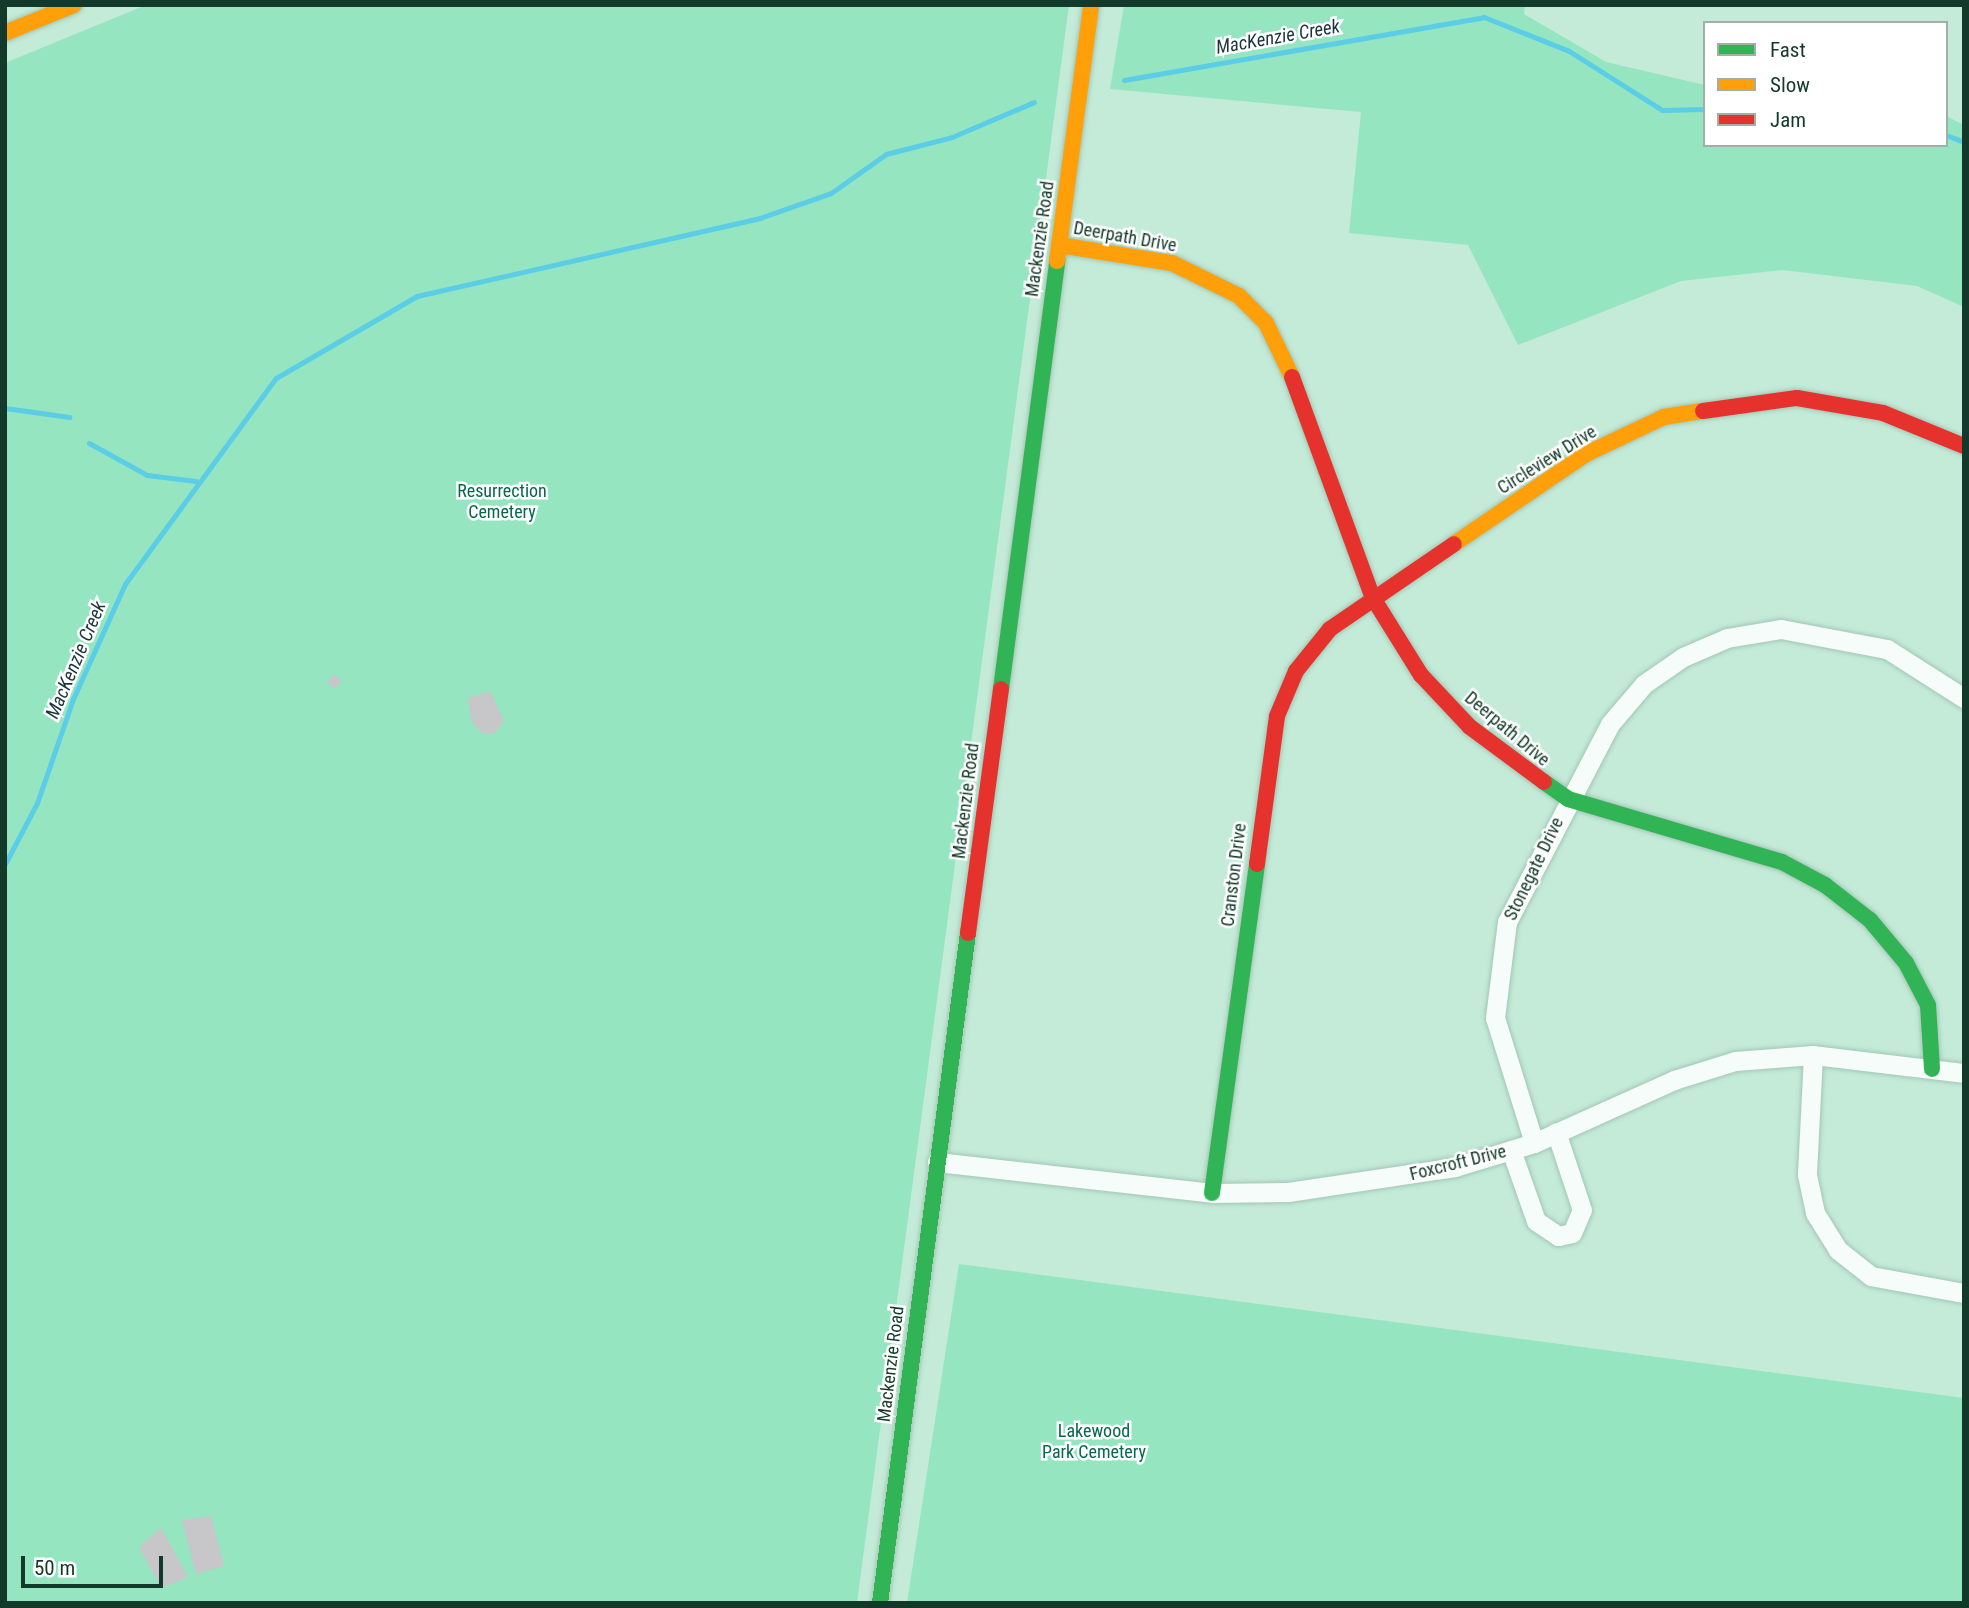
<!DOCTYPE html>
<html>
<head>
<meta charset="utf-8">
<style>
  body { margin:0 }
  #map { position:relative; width:1969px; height:1608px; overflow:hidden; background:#c4ebd8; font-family:"Roboto Condensed",sans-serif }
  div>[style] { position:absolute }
  .green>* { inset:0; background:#95e5c1 }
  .stream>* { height:5px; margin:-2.5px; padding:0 2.5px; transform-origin:2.5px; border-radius:2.5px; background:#5bcde6 }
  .building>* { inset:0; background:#c7c7c9 }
  .roads { filter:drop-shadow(0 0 2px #a3c6b5) drop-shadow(0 0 2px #a3c6b5) }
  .street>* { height:19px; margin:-9.5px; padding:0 9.5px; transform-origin:9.5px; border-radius:9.5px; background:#f6fcf9 }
  .fast>* { height:16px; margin:-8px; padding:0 8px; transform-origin:8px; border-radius:8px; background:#30b455 }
  .slow>* { height:16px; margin:-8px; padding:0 8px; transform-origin:8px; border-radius:8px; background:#ff9f0a }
  .jam>* { height:16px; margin:-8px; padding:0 8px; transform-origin:8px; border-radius:8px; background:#e5322d }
  span { translate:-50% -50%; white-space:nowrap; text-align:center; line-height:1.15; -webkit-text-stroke:5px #fff; paint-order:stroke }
  .street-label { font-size:18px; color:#123929 }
  .park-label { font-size:18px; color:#056849 }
  .water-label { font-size:19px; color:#1d343c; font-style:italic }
  .frame { position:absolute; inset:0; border:7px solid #123929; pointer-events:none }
  .legend { position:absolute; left:1703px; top:21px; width:245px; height:126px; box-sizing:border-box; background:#fff; border:2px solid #a0b0a9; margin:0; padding:9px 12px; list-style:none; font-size:21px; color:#123929 }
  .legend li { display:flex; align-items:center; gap:14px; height:35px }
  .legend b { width:35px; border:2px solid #a0b0a9 }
  .scale { position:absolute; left:21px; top:1556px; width:142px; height:32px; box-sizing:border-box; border:4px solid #123929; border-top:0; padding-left:9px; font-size:21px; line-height:24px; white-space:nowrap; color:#123929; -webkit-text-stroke:5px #fff; paint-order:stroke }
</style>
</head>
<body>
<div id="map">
  <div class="green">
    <i style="clip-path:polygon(146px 5px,1069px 5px,857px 1603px,5px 1603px,5px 63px)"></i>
    <i style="clip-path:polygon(1124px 5px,1525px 5px,1524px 14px,1606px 62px,1705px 85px,1705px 145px,1946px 145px,1946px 116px,1964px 125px,1964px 307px,1917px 286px,1782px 270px,1681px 281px,1518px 345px,1468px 245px,1349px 233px,1361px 112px,1110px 89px)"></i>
    <i style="clip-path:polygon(959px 1264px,1964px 1398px,1964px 1603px,907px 1603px)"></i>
  </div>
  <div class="stream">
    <i style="left:1124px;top:80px;width:365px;rotate:-9.9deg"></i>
    <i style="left:1484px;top:17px;width:92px;rotate:21.8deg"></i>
    <i style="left:1569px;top:51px;width:110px;rotate:32.4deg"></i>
    <i style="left:1662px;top:110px;width:43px;rotate:-1.3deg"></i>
    <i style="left:1946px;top:135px;width:19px;rotate:21deg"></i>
    <i style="left:5px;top:408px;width:65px;rotate:8deg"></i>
    <i style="left:89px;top:443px;width:66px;rotate:28.9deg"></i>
    <i style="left:147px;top:475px;width:49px;rotate:7deg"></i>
    <i style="left:5px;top:864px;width:69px;rotate:-62.3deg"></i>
    <i style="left:37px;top:803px;width:110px;rotate:-70.9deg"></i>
    <i style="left:73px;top:699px;width:126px;rotate:-65.7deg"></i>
    <i style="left:125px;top:584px;width:255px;rotate:-53.8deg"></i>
    <i style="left:276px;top:378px;width:163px;rotate:-30.2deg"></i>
    <i style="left:417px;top:296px;width:352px;rotate:-12.8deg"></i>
    <i style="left:760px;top:218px;width:75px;rotate:-19.4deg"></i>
    <i style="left:831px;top:193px;width:67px;rotate:-35.3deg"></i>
    <i style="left:886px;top:154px;width:68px;rotate:-14.4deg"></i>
    <i style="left:952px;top:137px;width:89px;rotate:-23.1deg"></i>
  </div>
  <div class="building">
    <i style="clip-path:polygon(334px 674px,342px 681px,334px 689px,327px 683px)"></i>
    <i style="clip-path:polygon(490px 691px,504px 721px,495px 733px,484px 734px,472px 723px,468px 698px)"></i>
    <i style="clip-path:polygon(211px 1516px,224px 1566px,196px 1574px,182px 1520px)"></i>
    <i style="clip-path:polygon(161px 1528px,188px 1577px,161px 1588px,139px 1547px)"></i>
  </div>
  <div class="roads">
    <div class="street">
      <i style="left:1813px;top:1055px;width:120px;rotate:92.9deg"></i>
      <i style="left:1807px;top:1175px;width:39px;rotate:78deg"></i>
      <i style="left:1815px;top:1213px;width:44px;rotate:58.1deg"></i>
      <i style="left:1838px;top:1250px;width:42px;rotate:38.2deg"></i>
      <i style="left:1871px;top:1276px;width:95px;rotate:10.4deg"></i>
      <i style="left:1534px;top:1143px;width:131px;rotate:-107.3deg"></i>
      <i style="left:1495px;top:1018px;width:97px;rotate:-82.9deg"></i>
      <i style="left:1507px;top:922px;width:223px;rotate:-62.5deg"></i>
      <i style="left:1610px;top:724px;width:52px;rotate:-49.6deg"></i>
      <i style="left:1644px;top:684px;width:47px;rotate:-34.7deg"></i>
      <i style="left:1683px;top:657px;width:48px;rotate:-23.4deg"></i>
      <i style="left:1727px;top:638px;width:55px;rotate:-9.5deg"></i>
      <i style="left:1781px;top:629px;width:108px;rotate:10.7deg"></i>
      <i style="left:1887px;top:649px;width:91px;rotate:32.5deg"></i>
      <i style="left:1511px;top:1150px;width:75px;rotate:70.6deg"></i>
      <i style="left:1536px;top:1221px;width:27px;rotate:34deg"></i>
      <i style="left:1558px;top:1236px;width:14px;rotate:-12deg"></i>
      <i style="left:1572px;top:1233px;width:25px;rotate:-67deg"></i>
      <i style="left:1582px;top:1210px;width:82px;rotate:-108.4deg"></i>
      <i style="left:937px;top:1162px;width:277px;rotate:6.4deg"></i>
      <i style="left:1212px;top:1193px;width:76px;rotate:-0.8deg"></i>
      <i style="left:1288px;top:1192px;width:169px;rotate:-8.5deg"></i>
      <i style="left:1455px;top:1167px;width:83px;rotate:-16.9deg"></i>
      <i style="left:1534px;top:1143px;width:154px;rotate:-24.2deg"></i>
      <i style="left:1674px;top:1080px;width:64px;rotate:-17.3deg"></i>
      <i style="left:1735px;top:1061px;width:78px;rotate:-4.4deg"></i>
      <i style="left:1813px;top:1055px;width:152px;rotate:6.8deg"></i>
    </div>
    <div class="fast">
      <i style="left:1001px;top:689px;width:432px;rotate:-82.5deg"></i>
      <i style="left:1544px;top:782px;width:29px;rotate:35deg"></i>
      <i style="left:1568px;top:799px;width:223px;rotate:16.4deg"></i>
      <i style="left:1782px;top:862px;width:49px;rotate:28.1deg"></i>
      <i style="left:1825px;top:885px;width:57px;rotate:37.9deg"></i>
      <i style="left:1870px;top:920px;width:56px;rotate:50.1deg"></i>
      <i style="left:1906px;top:963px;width:47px;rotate:62.4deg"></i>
      <i style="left:1928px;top:1005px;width:64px;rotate:86.4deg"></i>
      <i style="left:1212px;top:1193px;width:332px;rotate:-82.2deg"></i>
      <i style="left:880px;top:1603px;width:676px;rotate:-82.52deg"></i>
    </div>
    <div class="slow">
      <i style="left:5px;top:33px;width:74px;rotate:-22.1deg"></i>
      <i style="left:1059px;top:245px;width:114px;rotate:9.1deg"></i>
      <i style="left:1172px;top:263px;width:75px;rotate:26.2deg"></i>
      <i style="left:1239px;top:296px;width:38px;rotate:45deg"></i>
      <i style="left:1266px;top:323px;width:60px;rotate:64.3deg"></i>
      <i style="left:1057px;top:261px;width:258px;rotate:-82.4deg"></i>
      <i style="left:1454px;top:544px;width:160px;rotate:-34.3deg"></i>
      <i style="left:1586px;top:454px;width:86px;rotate:-25.4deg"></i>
      <i style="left:1664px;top:417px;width:39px;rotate:-9deg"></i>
    </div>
    <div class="jam">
      <i style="left:1292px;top:377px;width:235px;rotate:69.9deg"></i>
      <i style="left:1373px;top:598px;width:91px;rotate:58.1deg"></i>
      <i style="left:1421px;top:675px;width:71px;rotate:46.7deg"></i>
      <i style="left:1470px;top:727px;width:92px;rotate:36.6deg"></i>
      <i style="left:1703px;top:411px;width:95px;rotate:-7.9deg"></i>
      <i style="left:1797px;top:398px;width:87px;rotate:9.9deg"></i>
      <i style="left:1883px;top:413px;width:87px;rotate:22.2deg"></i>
      <i style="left:1257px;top:864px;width:149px;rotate:-82.3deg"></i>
      <i style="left:1277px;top:716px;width:49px;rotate:-67.1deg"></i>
      <i style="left:1296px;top:671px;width:54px;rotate:-51deg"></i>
      <i style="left:1330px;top:629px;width:150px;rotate:-34.4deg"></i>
      <i style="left:968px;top:933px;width:246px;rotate:-82.3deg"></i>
    </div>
  </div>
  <div class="street-label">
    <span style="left:1125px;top:237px;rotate:10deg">Deerpath Drive</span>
    <span style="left:1040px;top:239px;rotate:-82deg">Mackenzie Road</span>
    <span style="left:1547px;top:460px;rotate:-32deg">Circleview Drive</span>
    <span style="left:1507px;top:729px;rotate:40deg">Deerpath Drive</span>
    <span style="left:966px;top:801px;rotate:-83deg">Mackenzie Road</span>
    <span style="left:1534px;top:869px;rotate:-64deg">Stonegate Drive</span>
    <span style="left:1234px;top:875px;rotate:-83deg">Cranston Drive</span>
    <span style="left:1458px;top:1163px;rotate:-14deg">Foxcroft Drive</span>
    <span style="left:891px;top:1364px;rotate:-83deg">Mackenzie Road</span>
  </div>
  <div class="park-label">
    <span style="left:502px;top:502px">Resurrection<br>Cemetery</span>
    <span style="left:1094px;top:1442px">Lakewood<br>Park Cemetery</span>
  </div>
  <div class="water-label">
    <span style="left:1278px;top:37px;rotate:-10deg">MacKenzie Creek</span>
    <span style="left:76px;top:660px;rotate:-67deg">MacKenzie Creek</span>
  </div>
  <div class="frame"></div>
  <ul class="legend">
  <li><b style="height:9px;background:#30b455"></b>Fast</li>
  <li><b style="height:9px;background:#ff9f0a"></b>Slow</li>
  <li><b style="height:9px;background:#e5322d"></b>Jam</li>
  </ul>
  <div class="scale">50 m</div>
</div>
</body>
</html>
